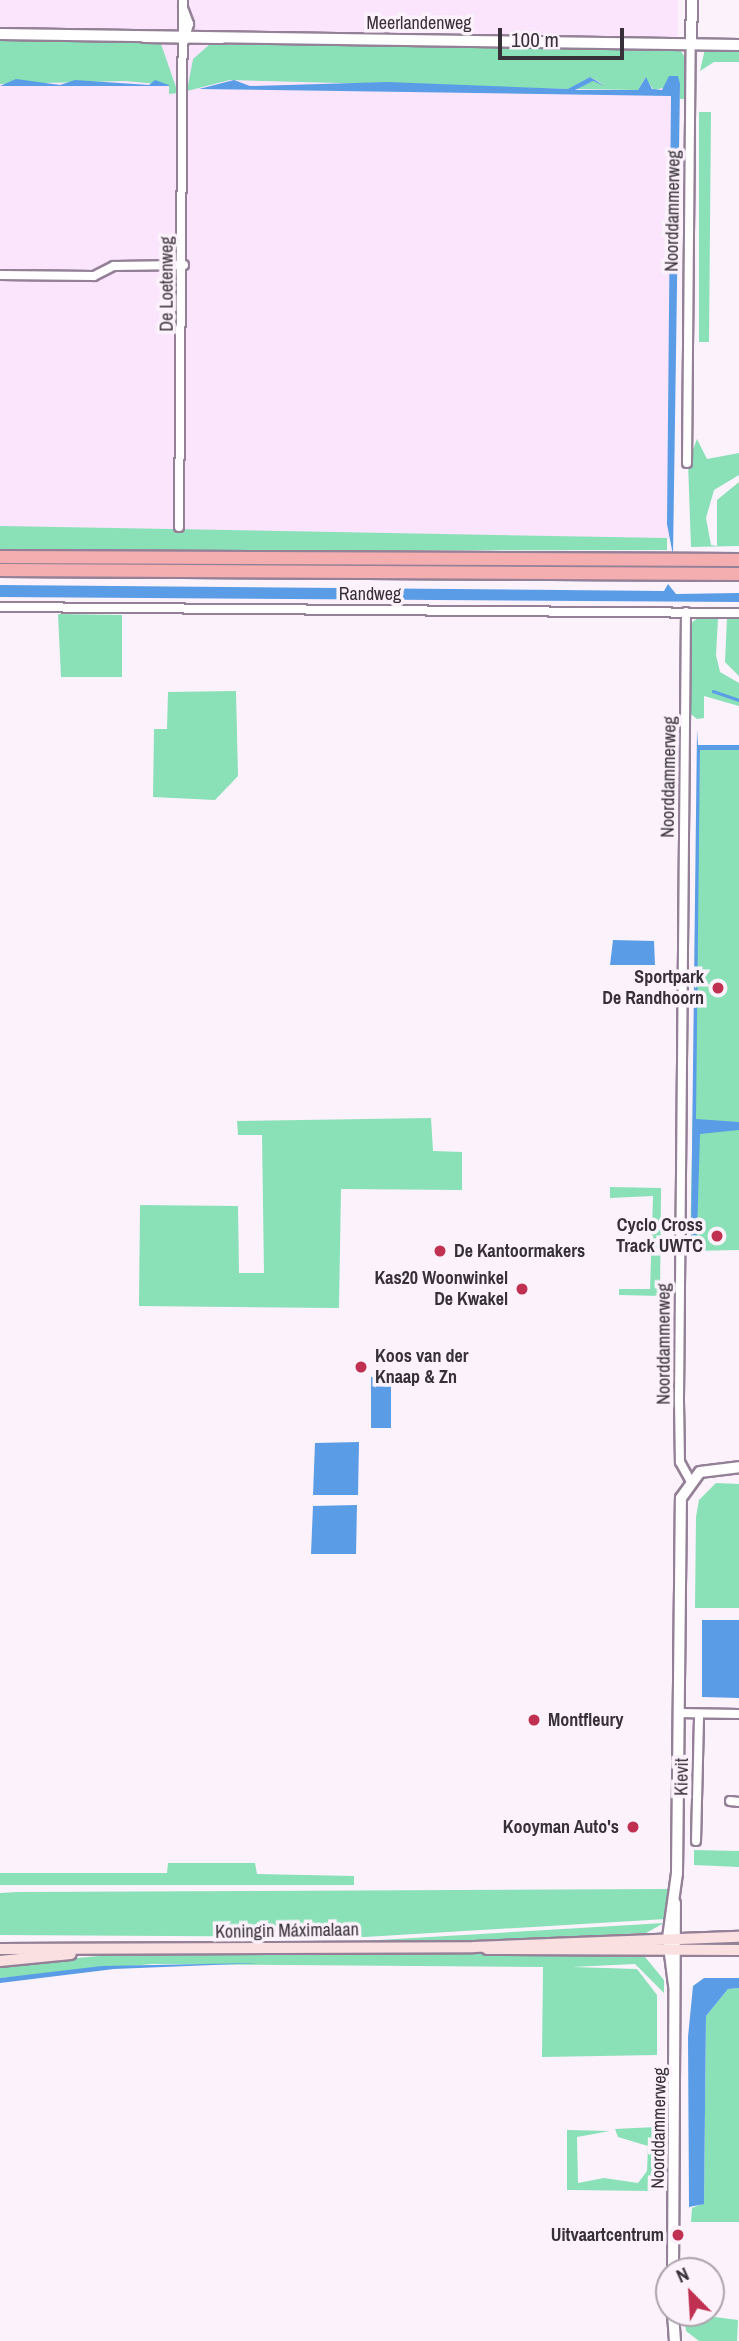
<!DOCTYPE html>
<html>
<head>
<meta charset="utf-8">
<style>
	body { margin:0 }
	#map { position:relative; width:739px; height:2341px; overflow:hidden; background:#fbf2fc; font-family:"Archivo Narrow",sans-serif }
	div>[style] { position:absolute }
	.built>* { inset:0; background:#fae5fd }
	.green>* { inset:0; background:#8ae0b7 }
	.water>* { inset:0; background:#5a9ce6 }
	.stream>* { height:2.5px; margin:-1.25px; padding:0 1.25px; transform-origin:1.25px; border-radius:1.25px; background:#5a9ce6 }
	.roads { filter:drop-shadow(2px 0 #948197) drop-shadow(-2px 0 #948197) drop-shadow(0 2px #948197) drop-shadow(0 -2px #948197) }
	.minor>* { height:8px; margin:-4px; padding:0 4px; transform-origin:4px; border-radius:4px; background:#fff }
	.tertiary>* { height:10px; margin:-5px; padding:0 5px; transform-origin:5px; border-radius:5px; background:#fff }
	.secondary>* { height:10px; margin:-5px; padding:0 5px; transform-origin:5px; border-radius:5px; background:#fbe0e1 }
	.trunk>* { height:12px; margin:-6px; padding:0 6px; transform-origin:6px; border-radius:6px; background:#f4aeb0 }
	.dots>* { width:19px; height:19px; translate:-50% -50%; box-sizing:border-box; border:4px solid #fbf2fc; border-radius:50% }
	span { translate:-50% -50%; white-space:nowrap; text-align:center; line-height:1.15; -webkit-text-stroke:7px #fbf2fc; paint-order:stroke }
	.street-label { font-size:18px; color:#383039 }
	.poi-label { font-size:18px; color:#383039; font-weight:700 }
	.right { translate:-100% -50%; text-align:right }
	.left { translate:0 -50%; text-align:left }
	.north { position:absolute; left:655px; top:2257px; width:70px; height:70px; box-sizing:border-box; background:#fbf2fc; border:2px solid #ada4ae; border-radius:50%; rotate:336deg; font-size:19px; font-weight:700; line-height:28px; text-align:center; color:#383039 }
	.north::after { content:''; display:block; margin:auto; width:24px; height:32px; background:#c03050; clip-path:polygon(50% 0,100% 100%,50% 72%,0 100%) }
	.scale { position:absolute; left:498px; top:28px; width:126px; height:32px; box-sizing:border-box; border:4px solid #383039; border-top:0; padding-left:9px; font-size:21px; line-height:24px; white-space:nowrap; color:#383039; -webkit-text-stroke:5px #fbf2fc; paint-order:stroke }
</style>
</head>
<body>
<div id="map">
	<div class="built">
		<i style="clip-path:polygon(0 0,678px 0,673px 539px,0 529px)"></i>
	</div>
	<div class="green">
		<i style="clip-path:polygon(0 38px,161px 44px,178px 93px,169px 94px,169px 85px,125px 81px,0 84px)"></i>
		<i style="clip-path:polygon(442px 43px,678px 47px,687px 60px,685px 99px,680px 99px,680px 84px,654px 90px,645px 78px,638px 90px,574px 89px,593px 81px,605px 85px,590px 77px,569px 89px,230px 80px,187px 91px,193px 59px,209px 45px)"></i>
		<i style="clip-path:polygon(705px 49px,739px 49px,739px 62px,714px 62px,700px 71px)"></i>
		<i style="clip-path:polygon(699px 112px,711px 112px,709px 342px,699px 342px)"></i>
		<i style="clip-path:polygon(697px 439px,707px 459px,739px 453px,739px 475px,714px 490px,706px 518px,711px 545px,717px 546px,717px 500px,739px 482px,739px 546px,691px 547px,688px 463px)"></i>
		<i style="clip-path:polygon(0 526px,667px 538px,667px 550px,0 551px)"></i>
		<i style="clip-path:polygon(58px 614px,122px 615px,122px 677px,61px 677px)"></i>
		<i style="clip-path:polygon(700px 616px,739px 616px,739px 676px,725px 662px,727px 618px,718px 619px,716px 655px,720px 672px,739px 683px,739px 706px,704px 696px,704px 718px,697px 719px,688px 712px,689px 625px)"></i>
		<i style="clip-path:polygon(236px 691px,238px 776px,215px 800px,153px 797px,154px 729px,167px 729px,168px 692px)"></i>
		<i style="clip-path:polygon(700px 750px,739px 750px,739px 1250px,690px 1251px)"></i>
		<i style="clip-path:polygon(431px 1118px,433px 1151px,462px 1152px,462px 1190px,341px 1189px,339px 1308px,139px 1306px,140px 1205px,238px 1206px,239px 1273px,264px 1273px,262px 1135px,238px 1135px,237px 1121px)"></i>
		<i style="clip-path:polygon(610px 1187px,661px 1188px,660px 1296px,619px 1295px,619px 1289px,650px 1289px,653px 1196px,610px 1198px)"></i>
		<i style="clip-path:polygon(716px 1483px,739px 1484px,739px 1608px,695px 1608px,696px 1517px,699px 1500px)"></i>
		<i style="clip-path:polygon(694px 1850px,739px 1851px,739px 1867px,694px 1865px)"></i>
		<i style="clip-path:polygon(168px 1863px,255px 1863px,257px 1874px,354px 1876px,354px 1885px,0 1885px,0 1873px,167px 1873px)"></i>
		<i style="clip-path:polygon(672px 1889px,666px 1919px,365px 1937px,0 1935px,0 1893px,17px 1892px)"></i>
		<i style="clip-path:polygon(664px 1923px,646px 1933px,448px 1942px,0 1943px,362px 1941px)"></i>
		<i style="clip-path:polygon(370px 1952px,645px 1957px,664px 1980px,664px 1993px,635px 1964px,572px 1967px,637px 1969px,657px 1995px,657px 2055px,542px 2057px,543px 1967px,152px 1964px,0 1978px,0 1965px,110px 1955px)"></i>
		<i style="clip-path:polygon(739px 1988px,739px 2222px,691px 2222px,692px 2208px,704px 2203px,706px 2016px,728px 1989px)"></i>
		<i style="clip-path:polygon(656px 2127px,656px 2191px,567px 2190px,567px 2130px,610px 2131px,577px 2137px,578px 2183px,604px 2178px,638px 2183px,647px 2171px,648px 2146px,618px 2137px,615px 2129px)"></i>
		<i style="clip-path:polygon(684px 2313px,738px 2320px,737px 2341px,699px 2341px,686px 2331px)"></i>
	</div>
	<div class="water">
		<i style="clip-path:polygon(669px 76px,678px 76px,680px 84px,673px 555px,667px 524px,671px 96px,199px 89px,234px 80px,250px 86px,387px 82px,568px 89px,590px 77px,605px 86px,593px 81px,575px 90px,638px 90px,646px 77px,652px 89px,662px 90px)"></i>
		<i style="clip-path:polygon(16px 79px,60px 85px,75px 80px,149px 85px,155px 80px,169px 85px,169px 86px,0 86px)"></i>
		<i style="clip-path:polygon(668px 584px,676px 594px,739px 593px,739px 602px,0 597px,0 585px,664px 591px)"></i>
		<i style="clip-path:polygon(697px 729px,698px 745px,739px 745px,739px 750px,700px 750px,696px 1119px,739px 1122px,739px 1130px,700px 1134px,697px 1235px,691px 1236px)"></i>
		<i style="clip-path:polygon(613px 940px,654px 941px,655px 965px,610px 965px)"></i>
		<i style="clip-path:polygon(371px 1377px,391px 1377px,391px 1428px,371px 1428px)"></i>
		<i style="clip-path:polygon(359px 1442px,358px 1495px,313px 1495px,315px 1443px)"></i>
		<i style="clip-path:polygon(357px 1505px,356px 1554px,311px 1554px,313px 1506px)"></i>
		<i style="clip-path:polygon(702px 1620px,739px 1620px,739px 1698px,702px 1697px)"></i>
		<i style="clip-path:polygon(262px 1963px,114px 1969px,0 1983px,0 1978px,102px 1966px)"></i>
		<i style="clip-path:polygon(704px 1978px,739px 1978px,739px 1988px,728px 1989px,706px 2016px,704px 2204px,689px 2207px,688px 2037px,693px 1986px)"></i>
	</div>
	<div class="stream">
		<i style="left:713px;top:691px;width:28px;rotate:19deg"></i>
	</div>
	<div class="roads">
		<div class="minor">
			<i style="left:183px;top:8px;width:17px;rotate:69deg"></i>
			<i style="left:189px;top:24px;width:18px;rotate:106deg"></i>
			<i style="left:0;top:275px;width:94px;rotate:0.6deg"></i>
			<i style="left:94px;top:276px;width:22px;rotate:-27deg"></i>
			<i style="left:114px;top:266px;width:70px;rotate:-0.8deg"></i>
			<i style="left:687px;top:463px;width:419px;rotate:-89.5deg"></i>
			<i style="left:179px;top:527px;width:527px;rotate:-89.57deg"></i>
			<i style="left:0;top:607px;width:739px;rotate:0.47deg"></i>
			<i style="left:686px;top:612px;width:789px;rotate:90.51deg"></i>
			<i style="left:679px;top:1401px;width:61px;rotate:89.1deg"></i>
			<i style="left:680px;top:1462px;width:21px;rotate:61deg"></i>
			<i style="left:678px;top:1713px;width:61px;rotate:0.9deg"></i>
			<i style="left:730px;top:1801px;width:9px;rotate:6deg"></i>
			<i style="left:696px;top:1841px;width:127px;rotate:-88.6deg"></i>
		</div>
		<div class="tertiary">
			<i style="left:0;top:34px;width:739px;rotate:0.85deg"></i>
			<i style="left:144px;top:37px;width:78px;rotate:0.7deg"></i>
			<i style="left:691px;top:44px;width:44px;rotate:-88.7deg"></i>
			<i style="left:674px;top:1985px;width:47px;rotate:-97.3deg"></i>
			<i style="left:668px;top:1938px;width:66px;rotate:-82.1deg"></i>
			<i style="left:677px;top:1873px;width:375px;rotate:-89.4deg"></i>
			<i style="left:681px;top:1498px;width:32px;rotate:-54deg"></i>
			<i style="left:700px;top:1472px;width:39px;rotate:-7deg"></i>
			<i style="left:673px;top:2271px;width:368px;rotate:-89.7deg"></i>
			<i style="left:673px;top:2313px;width:28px;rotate:86deg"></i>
		</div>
		<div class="secondary">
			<i style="left:0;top:1949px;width:474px;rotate:-0.2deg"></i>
			<i style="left:474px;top:1947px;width:265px;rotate:-2.2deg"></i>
			<i style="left:487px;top:1949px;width:252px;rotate:0.2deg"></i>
			<i style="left:0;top:1961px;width:71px;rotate:-5.6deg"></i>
		</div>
		<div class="trunk">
			<i style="left:0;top:557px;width:739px;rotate:0.23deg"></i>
			<i style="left:0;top:570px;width:739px;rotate:0.31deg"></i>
		</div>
	</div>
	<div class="dots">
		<i style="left:718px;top:988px;background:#c03050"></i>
		<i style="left:717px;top:1236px;background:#c03050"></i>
		<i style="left:440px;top:1251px;background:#c03050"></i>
		<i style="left:522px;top:1289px;background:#c03050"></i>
		<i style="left:361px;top:1367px;background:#c03050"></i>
		<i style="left:534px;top:1720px;background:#c03050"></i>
		<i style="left:633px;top:1827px;background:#c03050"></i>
		<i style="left:678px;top:2235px;background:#c03050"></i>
	</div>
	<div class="street-label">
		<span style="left:419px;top:23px">Meerlandenweg</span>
		<span style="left:673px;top:211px;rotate:-89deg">Noorddammerweg</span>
		<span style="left:167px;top:284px;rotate:-90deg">De Loetenweg</span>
		<span style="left:370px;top:594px">Randweg</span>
		<span style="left:669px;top:777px;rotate:-89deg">Noorddammerweg</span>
		<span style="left:664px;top:1344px;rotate:-90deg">Noorddammerweg</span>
		<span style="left:682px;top:1777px;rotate:-89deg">Kievit</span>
		<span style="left:287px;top:1931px;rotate:-1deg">Koningin Máximalaan</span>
		<span style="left:659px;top:2128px;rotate:-89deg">Noorddammerweg</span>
	</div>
	<div class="poi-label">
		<span class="right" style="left:704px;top:988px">Sportpark<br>De Randhoorn</span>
		<span class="right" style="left:703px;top:1236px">Cyclo Cross<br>Track UWTC</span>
		<span class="left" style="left:454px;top:1251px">De Kantoormakers</span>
		<span class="right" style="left:508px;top:1289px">Kas20 Woonwinkel<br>De Kwakel</span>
		<span class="left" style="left:375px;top:1367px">Koos van der<br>Knaap &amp; Zn</span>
		<span class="left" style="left:548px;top:1720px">Montfleury</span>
		<span class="right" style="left:619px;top:1827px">Kooyman Auto's</span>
		<span class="right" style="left:664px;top:2235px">Uitvaartcentrum</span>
	</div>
	<div class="north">N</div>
	<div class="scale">100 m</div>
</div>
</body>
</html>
